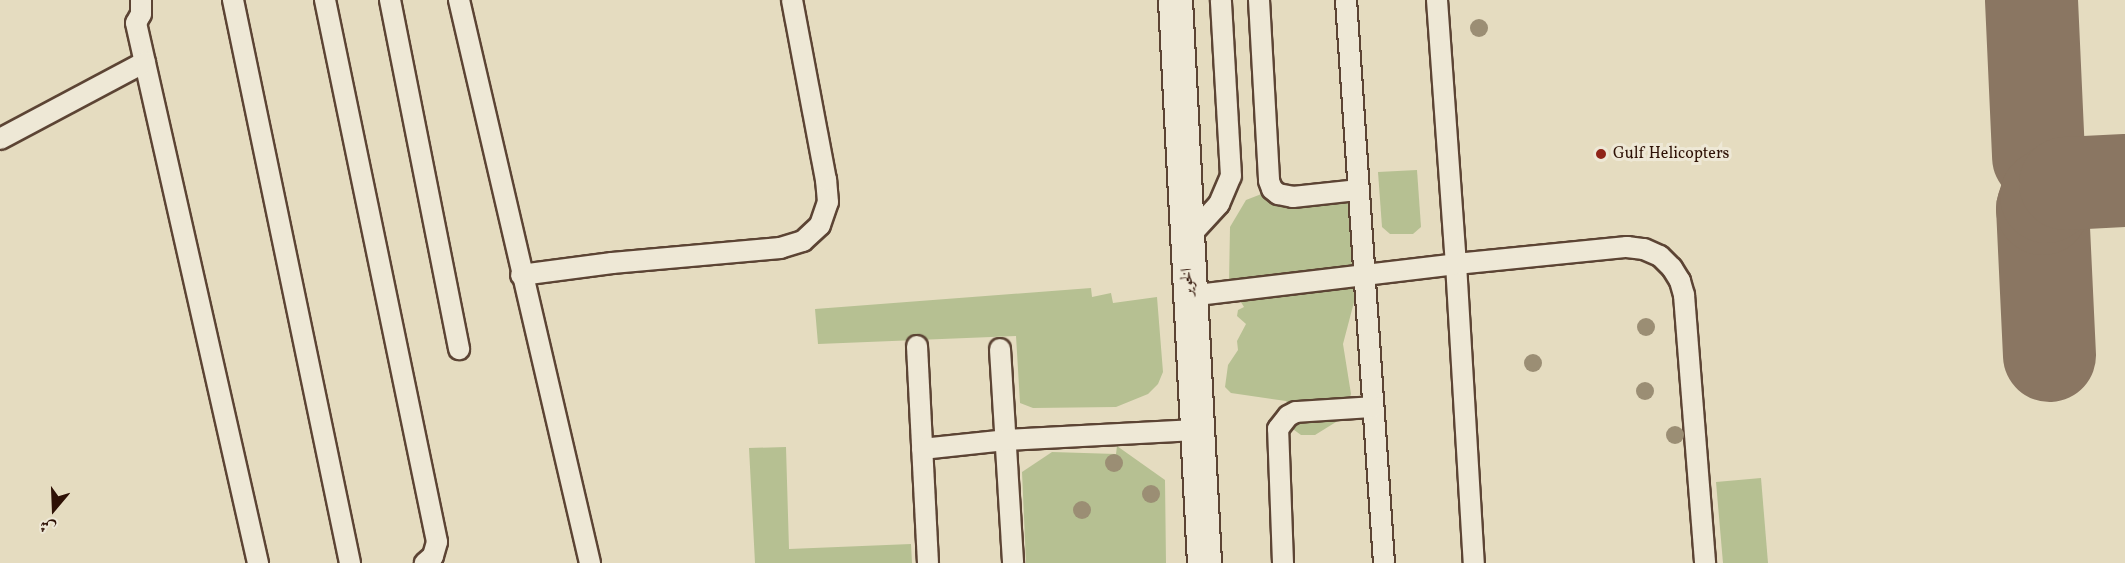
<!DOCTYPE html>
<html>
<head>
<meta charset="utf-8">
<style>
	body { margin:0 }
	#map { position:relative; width:2125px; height:563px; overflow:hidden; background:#e5dcc0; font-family:Vollkorn,Amiri,serif }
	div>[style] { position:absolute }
	.green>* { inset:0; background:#b6c092 }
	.taxiway>* { height:93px; margin:-46.5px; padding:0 46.5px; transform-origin:46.5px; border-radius:46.5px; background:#8a7662 }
	.roads { filter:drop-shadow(2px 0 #5c4434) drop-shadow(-2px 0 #5c4434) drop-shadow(0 2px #5c4434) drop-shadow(0 -2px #5c4434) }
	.service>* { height:20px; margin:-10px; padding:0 10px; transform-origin:10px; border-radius:10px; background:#eee8d6 }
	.minor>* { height:33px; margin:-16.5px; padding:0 16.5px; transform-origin:16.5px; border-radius:16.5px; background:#eee8d6 }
	.trees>* { width:18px; height:18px; margin:-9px; border-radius:50%; background:#9b8e74 }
	.dots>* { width:16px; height:16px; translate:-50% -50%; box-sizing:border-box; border:3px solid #eee8d6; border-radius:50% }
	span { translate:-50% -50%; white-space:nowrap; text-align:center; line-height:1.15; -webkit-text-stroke:6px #eee8d6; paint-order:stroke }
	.poi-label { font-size:16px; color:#2e1105 }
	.left { translate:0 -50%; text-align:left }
	.street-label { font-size:16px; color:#2e1105 }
	.north { position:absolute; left:24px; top:479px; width:60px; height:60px; -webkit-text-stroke:4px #eee8d6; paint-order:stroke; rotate:199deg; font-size:16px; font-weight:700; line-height:24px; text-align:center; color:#2e1105 }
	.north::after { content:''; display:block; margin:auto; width:21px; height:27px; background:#2e1105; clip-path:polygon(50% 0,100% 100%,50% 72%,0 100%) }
</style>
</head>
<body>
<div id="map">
	<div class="green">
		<i style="clip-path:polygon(1417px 170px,1421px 227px,1413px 234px,1390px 234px,1382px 227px,1378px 172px)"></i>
		<i style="clip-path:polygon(1264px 193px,1330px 196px,1351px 201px,1359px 283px,1343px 344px,1351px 394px,1345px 412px,1336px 422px,1315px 435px,1301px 435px,1290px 427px,1291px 406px,1286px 401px,1231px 393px,1225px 387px,1228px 365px,1238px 350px,1237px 341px,1246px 324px,1237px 316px,1238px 310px,1244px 307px,1229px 283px,1230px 227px,1246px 200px)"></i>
		<i style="clip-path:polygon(1091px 288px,1092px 297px,1111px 293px,1113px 303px,1157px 297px,1163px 372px,1158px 384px,1148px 394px,1116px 407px,1033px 408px,1020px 403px,1016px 336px,818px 344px,815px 309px)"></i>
		<i style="clip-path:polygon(1117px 446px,1165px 480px,1166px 563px,1026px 563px,1022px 472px,1052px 452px,1116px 454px)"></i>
		<i style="clip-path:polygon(786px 447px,789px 549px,911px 544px,912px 563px,755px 563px,749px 448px)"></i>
		<i style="clip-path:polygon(1761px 478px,1768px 563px,1723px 563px,1716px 482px)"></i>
	</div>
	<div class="taxiway">
		<i style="left:2031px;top:0;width:157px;rotate:87.4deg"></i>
		<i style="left:2049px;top:355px;width:147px;rotate:-92.7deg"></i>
		<i style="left:2042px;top:208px;width:13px;rotate:-72deg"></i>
		<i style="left:2046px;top:196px;width:23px;rotate:-34deg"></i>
		<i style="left:2065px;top:183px;width:60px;rotate:-2.9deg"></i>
	</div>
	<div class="roads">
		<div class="service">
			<i style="left:141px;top:0;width:14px;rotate:90deg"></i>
			<i style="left:141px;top:14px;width:10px;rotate:119deg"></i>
			<i style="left:136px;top:23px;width:554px;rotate:77.27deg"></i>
			<i style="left:233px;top:0;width:575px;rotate:78.26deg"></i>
			<i style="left:325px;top:0;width:553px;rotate:78.32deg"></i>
			<i style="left:437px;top:542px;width:15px;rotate:106deg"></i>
			<i style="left:433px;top:556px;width:11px;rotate:139deg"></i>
			<i style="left:390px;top:0;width:356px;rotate:78.8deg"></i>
			<i style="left:459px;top:0;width:578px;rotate:76.9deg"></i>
			<i style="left:1259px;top:0;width:181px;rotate:86.8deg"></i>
			<i style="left:1269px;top:181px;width:9px;rotate:69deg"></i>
			<i style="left:1272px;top:189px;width:8px;rotate:40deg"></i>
			<i style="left:1278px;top:194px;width:15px;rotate:11deg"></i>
			<i style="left:1293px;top:197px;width:64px;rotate:-6.2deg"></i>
			<i style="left:1346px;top:0;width:564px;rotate:86.14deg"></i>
			<i style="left:1437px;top:0;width:265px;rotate:85.9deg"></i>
			<i style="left:1456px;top:264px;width:300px;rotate:86.6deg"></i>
			<i style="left:0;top:139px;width:164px;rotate:-28deg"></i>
			<i style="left:1186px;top:240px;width:49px;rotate:-47.5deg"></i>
			<i style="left:1219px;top:204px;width:30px;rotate:-67deg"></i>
			<i style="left:1231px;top:176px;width:176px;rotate:-93.3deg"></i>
			<i style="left:521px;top:275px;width:92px;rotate:-7.5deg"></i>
			<i style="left:612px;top:263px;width:169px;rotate:-5.1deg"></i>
			<i style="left:780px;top:248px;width:24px;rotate:-17deg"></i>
			<i style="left:803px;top:241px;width:23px;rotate:-43deg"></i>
			<i style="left:820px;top:225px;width:24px;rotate:-71deg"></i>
			<i style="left:828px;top:202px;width:22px;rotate:-95deg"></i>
			<i style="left:826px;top:180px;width:183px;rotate:-100.7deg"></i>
			<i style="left:1189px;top:296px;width:269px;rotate:-6.8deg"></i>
			<i style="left:1456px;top:264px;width:172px;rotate:-5.7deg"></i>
			<i style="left:1627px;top:247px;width:17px;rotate:7deg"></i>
			<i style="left:1644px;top:249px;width:17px;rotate:24deg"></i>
			<i style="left:1660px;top:256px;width:17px;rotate:45deg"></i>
			<i style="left:1672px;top:268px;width:15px;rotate:58deg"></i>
			<i style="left:1680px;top:281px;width:15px;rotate:74deg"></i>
			<i style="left:1684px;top:295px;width:269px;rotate:85.5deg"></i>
			<i style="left:917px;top:346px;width:217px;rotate:87.1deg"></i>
			<i style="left:1000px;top:349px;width:214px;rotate:86.5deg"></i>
			<i style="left:922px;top:449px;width:84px;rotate:-6.1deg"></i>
			<i style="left:1006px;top:440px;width:190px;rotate:-3deg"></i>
			<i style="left:1283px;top:563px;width:134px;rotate:-92.1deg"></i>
			<i style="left:1278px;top:429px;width:16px;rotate:-52deg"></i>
			<i style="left:1288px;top:416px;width:9px;rotate:-27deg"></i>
			<i style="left:1296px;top:412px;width:77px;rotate:-3.7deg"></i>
		</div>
		<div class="minor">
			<i style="left:1175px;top:0;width:564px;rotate:87.05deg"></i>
		</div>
	</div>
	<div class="trees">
		<i style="left:1479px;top:28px"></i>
		<i style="left:1646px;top:327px"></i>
		<i style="left:1533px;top:363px"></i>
		<i style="left:1645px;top:391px"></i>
		<i style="left:1675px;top:435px"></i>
		<i style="left:1114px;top:463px"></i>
		<i style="left:1151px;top:494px"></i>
		<i style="left:1082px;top:510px"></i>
	</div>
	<div class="dots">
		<i style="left:1601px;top:154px;background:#8f2418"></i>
	</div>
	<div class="poi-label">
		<span class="left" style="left:1613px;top:154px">Gulf Helicopters</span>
	</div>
	<div class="street-label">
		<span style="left:1188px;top:282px;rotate:-93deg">الخوير</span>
	</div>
	<div class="north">ش</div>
</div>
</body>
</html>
